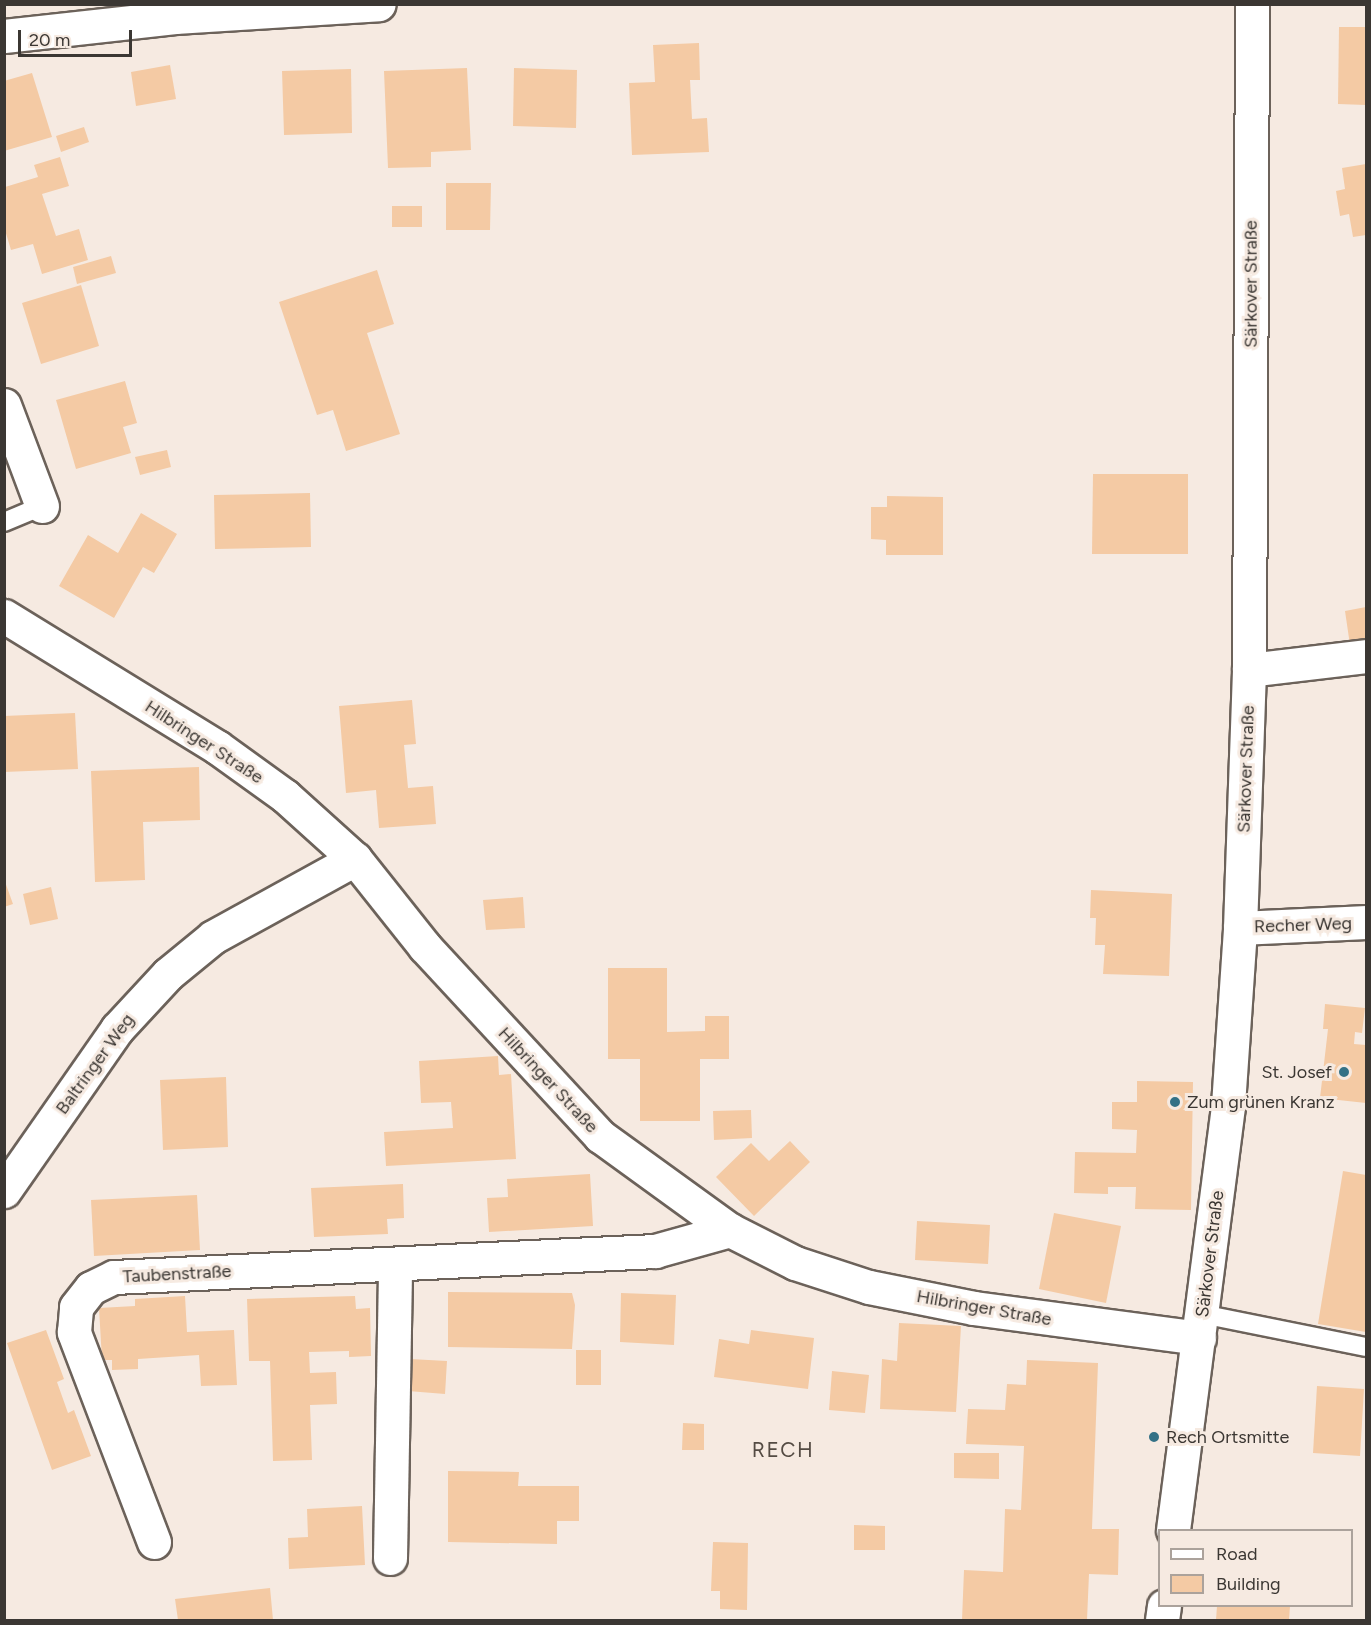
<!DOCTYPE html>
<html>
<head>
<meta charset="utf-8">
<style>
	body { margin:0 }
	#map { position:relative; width:1371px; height:1625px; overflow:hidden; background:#f6eae1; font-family:Figtree,sans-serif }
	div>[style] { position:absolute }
	.building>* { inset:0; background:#f4caa4 }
	.roads { filter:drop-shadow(2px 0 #6c625a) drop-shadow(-2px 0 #6c625a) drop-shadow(0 2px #6c625a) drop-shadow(0 -2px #6c625a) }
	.service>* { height:18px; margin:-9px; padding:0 9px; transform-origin:9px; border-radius:9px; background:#fff }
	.minor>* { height:33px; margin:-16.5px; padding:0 16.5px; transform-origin:16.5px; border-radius:16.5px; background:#fff }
	.secondary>* { height:33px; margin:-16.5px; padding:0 16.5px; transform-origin:16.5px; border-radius:16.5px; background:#fff }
	.dots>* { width:16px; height:16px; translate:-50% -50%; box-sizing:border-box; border:3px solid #f6eae1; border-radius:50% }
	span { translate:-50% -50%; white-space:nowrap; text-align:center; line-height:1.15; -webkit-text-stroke:6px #f6eae1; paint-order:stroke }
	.street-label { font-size:18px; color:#3b3733 }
	.poi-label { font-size:18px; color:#3b3733 }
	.right { translate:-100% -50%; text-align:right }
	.left { translate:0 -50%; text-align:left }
	.quarter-label { font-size:21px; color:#544b43; letter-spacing:1.5px }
	.frame { position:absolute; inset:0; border:6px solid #3b3733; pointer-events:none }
	.legend { position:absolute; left:1158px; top:1529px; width:195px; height:78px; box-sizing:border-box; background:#f6eae1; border:2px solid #aba29b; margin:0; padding:8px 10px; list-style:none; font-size:18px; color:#3b3733 }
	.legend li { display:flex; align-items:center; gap:12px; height:30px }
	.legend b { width:30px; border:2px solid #aba29b }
	.scale { position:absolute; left:18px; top:30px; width:114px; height:27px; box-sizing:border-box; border:3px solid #3b3733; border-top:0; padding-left:8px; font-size:18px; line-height:21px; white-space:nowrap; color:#3b3733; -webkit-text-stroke:4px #f6eae1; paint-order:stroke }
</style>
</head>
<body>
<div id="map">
	<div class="building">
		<i style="clip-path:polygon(1339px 27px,1366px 27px,1366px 105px,1338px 104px)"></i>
		<i style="clip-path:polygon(699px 43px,700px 80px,690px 80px,692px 119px,707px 118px,709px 152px,632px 155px,629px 83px,655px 82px,653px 45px)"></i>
		<i style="clip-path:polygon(170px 65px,176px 99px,136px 106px,131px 72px)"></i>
		<i style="clip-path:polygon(467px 68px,471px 150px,431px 152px,431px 167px,388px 168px,384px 71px)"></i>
		<i style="clip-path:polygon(514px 68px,577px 70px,576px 128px,513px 126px)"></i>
		<i style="clip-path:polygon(351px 69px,352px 133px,284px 135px,282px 71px)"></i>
		<i style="clip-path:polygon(32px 73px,52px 137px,4px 151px,4px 81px)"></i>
		<i style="clip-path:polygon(84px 127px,89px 142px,61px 152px,56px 136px)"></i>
		<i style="clip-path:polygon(60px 157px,69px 186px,42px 194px,56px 236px,79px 229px,88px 260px,42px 274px,33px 244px,11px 250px,5px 230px,5px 187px,38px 177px,34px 165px)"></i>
		<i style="clip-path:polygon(1366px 164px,1366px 235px,1353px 237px,1349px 214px,1340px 216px,1336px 191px,1345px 189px,1342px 168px)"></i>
		<i style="clip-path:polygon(446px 183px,491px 183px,490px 230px,446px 230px)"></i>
		<i style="clip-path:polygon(392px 206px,422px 206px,422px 227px,392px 227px)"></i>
		<i style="clip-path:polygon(111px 256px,116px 273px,77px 284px,73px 267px)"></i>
		<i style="clip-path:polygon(377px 270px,394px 324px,367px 333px,400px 434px,346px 451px,333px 410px,317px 415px,279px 302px)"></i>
		<i style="clip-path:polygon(81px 285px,99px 346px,41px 364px,22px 303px)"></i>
		<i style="clip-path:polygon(125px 381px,137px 423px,123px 427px,131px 453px,76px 469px,56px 400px)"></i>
		<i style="clip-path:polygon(167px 450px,171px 467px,140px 475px,135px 457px)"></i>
		<i style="clip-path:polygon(1093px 474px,1188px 474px,1188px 554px,1092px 554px)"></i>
		<i style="clip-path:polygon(310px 493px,311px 547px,215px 549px,214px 495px)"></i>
		<i style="clip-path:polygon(887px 496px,943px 497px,943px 555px,886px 555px,886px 540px,871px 539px,871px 507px,887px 507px)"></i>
		<i style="clip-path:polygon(141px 513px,177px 534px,154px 573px,143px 567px,114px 618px,59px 586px,88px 535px,118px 553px)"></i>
		<i style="clip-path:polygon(1366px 607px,1366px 643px,1350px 645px,1345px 611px)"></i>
		<i style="clip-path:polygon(412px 700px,416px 744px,404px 745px,408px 788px,433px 786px,436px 824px,379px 828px,376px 790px,346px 793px,339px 706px)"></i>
		<i style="clip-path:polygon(75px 713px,78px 769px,4px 772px,4px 716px)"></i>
		<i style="clip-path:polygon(199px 767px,200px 820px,143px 822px,145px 880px,95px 882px,91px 771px)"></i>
		<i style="clip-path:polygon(4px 879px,13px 904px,4px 907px)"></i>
		<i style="clip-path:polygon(51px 887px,58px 919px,30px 925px,23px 894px)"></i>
		<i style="clip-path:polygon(1091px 890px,1172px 894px,1169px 976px,1103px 974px,1105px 945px,1095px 945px,1096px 918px,1090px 918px)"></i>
		<i style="clip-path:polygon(523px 897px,525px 928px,486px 930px,483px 900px)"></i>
		<i style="clip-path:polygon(608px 968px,667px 968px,667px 1032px,705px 1031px,705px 1016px,729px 1016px,729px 1059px,700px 1059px,700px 1121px,640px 1121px,640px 1059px,608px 1059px)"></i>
		<i style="clip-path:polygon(1325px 1004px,1365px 1008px,1362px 1033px,1355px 1032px,1354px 1044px,1366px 1045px,1366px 1103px,1320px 1098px,1328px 1029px,1323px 1029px)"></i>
		<i style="clip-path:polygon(498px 1056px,499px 1075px,511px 1074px,516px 1159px,386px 1166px,384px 1132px,453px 1128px,451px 1102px,421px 1103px,419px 1061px)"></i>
		<i style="clip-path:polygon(226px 1077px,228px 1147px,163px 1150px,160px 1080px)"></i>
		<i style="clip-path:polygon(1137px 1081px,1193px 1082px,1191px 1210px,1135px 1209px,1136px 1187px,1108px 1187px,1108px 1194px,1074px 1193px,1075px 1152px,1136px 1153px,1137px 1130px,1112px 1129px,1112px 1102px,1137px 1102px)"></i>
		<i style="clip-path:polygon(751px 1110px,752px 1138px,714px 1140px,713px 1111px)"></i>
		<i style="clip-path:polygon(790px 1141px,810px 1162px,754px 1216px,716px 1177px,751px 1143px,769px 1161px)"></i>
		<i style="clip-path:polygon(1343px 1171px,1366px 1175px,1366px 1332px,1318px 1324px)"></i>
		<i style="clip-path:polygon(590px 1174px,593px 1226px,489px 1232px,487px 1198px,508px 1197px,507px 1179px)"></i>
		<i style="clip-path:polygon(403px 1184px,404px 1218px,387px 1219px,388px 1234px,314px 1237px,311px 1188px)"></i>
		<i style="clip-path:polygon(197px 1195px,200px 1250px,94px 1256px,91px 1200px)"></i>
		<i style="clip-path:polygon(1054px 1213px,1121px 1226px,1106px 1303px,1039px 1289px)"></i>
		<i style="clip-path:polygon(917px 1221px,990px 1225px,988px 1264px,915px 1260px)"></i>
		<i style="clip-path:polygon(448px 1292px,572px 1293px,575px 1305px,572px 1349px,448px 1347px)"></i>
		<i style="clip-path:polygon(621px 1293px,676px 1295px,674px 1345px,620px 1342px)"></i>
		<i style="clip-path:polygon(185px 1296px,187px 1332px,234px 1330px,237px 1385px,201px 1386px,199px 1355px,138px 1359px,138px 1369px,112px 1370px,112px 1360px,102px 1360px,99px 1308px,135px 1306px,135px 1299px)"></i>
		<i style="clip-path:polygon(355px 1296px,356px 1309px,370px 1308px,371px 1356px,349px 1357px,349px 1351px,309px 1352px,310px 1373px,336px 1372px,337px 1404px,310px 1405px,312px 1460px,273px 1461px,270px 1361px,249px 1361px,247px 1299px)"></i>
		<i style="clip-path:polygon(899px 1323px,961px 1326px,956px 1412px,880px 1409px,882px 1359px,897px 1361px)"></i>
		<i style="clip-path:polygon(46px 1330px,64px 1379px,57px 1382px,68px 1413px,74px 1410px,91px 1456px,52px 1470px,7px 1343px)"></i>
		<i style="clip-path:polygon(751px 1330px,814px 1338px,808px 1389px,714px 1377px,719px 1339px,749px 1344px)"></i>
		<i style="clip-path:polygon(576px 1350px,601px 1350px,601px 1385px,576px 1385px)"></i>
		<i style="clip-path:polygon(410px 1359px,447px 1361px,445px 1394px,408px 1391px)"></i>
		<i style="clip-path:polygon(1027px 1360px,1098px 1363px,1092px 1529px,1119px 1529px,1118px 1575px,1089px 1574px,1087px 1620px,962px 1620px,964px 1570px,1003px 1572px,1005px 1509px,1021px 1510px,1024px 1446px,966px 1444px,968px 1409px,1005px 1410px,1007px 1384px,1026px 1385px)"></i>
		<i style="clip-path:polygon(832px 1371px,869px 1375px,865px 1413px,829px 1410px)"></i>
		<i style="clip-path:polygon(1317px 1386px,1364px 1389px,1360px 1456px,1313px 1453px)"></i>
		<i style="clip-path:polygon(683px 1423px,704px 1424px,704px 1450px,682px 1450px)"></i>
		<i style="clip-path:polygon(954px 1453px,999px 1453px,999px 1479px,954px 1478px)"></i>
		<i style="clip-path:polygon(448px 1471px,519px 1472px,518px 1486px,579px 1486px,579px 1521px,557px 1521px,557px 1544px,448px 1542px)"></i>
		<i style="clip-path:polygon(362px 1506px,365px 1565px,289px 1569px,288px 1538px,308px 1537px,307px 1509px)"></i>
		<i style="clip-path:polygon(854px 1525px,885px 1526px,885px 1550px,854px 1550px)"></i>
		<i style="clip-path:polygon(713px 1542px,748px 1543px,747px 1610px,720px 1609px,720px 1591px,711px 1591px)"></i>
		<i style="clip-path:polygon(270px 1588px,273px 1620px,178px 1620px,175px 1599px)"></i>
		<i style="clip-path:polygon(1217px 1606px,1290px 1606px,1289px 1620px,1216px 1620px)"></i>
	</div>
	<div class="roads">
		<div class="service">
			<i style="left:4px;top:522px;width:41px;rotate:-22.8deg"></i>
			<i style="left:1202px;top:1314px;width:167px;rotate:11.4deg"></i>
		</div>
		<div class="minor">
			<i style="left:4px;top:36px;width:172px;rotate:-6.3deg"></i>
			<i style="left:175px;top:17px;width:204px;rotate:-3.6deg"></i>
			<i style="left:4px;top:405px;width:108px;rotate:69.4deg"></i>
			<i style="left:4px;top:616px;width:250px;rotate:31.6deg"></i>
			<i style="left:217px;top:747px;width:84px;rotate:35.8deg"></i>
			<i style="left:285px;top:796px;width:94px;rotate:42deg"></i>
			<i style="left:355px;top:859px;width:112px;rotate:51.5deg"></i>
			<i style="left:425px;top:947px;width:258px;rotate:47.2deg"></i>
			<i style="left:600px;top:1136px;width:160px;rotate:35.9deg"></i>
			<i style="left:730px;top:1230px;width:73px;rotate:26.9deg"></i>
			<i style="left:795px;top:1263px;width:78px;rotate:18deg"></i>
			<i style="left:869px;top:1287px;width:107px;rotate:11.3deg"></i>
			<i style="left:974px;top:1308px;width:227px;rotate:7.6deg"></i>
			<i style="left:1249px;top:670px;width:118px;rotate:-6.8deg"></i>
			<i style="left:1240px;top:928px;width:126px;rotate:-2.7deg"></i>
			<i style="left:4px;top:1191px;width:198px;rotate:-55.1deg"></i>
			<i style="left:117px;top:1029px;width:75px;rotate:-47.2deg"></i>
			<i style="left:168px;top:974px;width:58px;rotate:-39.4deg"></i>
			<i style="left:213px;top:937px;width:162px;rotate:-28.8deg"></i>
			<i style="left:154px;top:1542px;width:225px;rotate:-110.9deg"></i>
			<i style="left:74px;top:1332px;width:25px;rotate:-85deg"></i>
			<i style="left:76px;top:1307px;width:24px;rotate:-52deg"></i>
			<i style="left:91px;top:1288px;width:25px;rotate:-26deg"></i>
			<i style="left:114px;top:1277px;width:542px;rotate:-2.75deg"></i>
			<i style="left:655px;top:1251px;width:78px;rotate:-15.6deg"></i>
			<i style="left:390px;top:1558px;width:294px;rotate:-89deg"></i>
		</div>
		<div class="secondary">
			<i style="left:1173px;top:1530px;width:429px;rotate:-82.6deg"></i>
			<i style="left:1228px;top:1105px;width:177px;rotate:-86.1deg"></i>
			<i style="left:1240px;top:928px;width:258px;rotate:-88deg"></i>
			<i style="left:1249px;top:670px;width:666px;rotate:-89.74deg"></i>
			<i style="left:1162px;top:1620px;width:14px;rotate:-82deg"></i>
		</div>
	</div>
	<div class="dots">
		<i style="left:1344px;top:1072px;background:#337186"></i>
		<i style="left:1175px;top:1102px;background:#337186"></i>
		<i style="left:1154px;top:1437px;background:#337186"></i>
	</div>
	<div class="street-label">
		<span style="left:1251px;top:284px;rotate:-90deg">Särkover Straße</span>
		<span style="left:204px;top:742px;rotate:33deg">Hilbringer Straße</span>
		<span style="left:1246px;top:769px;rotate:-88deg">Särkover Straße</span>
		<span style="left:1303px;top:925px;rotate:-2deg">Recher Weg</span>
		<span style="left:95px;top:1064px;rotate:-54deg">Baltringer Weg</span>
		<span style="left:548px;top:1080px;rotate:47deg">Hilbringer Straße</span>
		<span style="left:1210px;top:1254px;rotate:-83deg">Särkover Straße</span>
		<span style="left:177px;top:1274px;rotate:-3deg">Taubenstraße</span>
		<span style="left:984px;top:1308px;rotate:10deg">Hilbringer Straße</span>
	</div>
	<div class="poi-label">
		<span class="right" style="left:1332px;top:1072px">St. Josef</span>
		<span class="left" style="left:1187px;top:1102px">Zum grünen Kranz</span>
		<span class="left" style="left:1166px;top:1437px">Rech Ortsmitte</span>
	</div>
	<div class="quarter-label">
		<span style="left:783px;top:1450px">RECH</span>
	</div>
	<div class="frame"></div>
	<ul class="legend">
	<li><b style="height:8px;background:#fff"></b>Road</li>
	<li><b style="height:16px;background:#f4caa4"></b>Building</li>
	</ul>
	<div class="scale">20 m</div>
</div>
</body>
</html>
